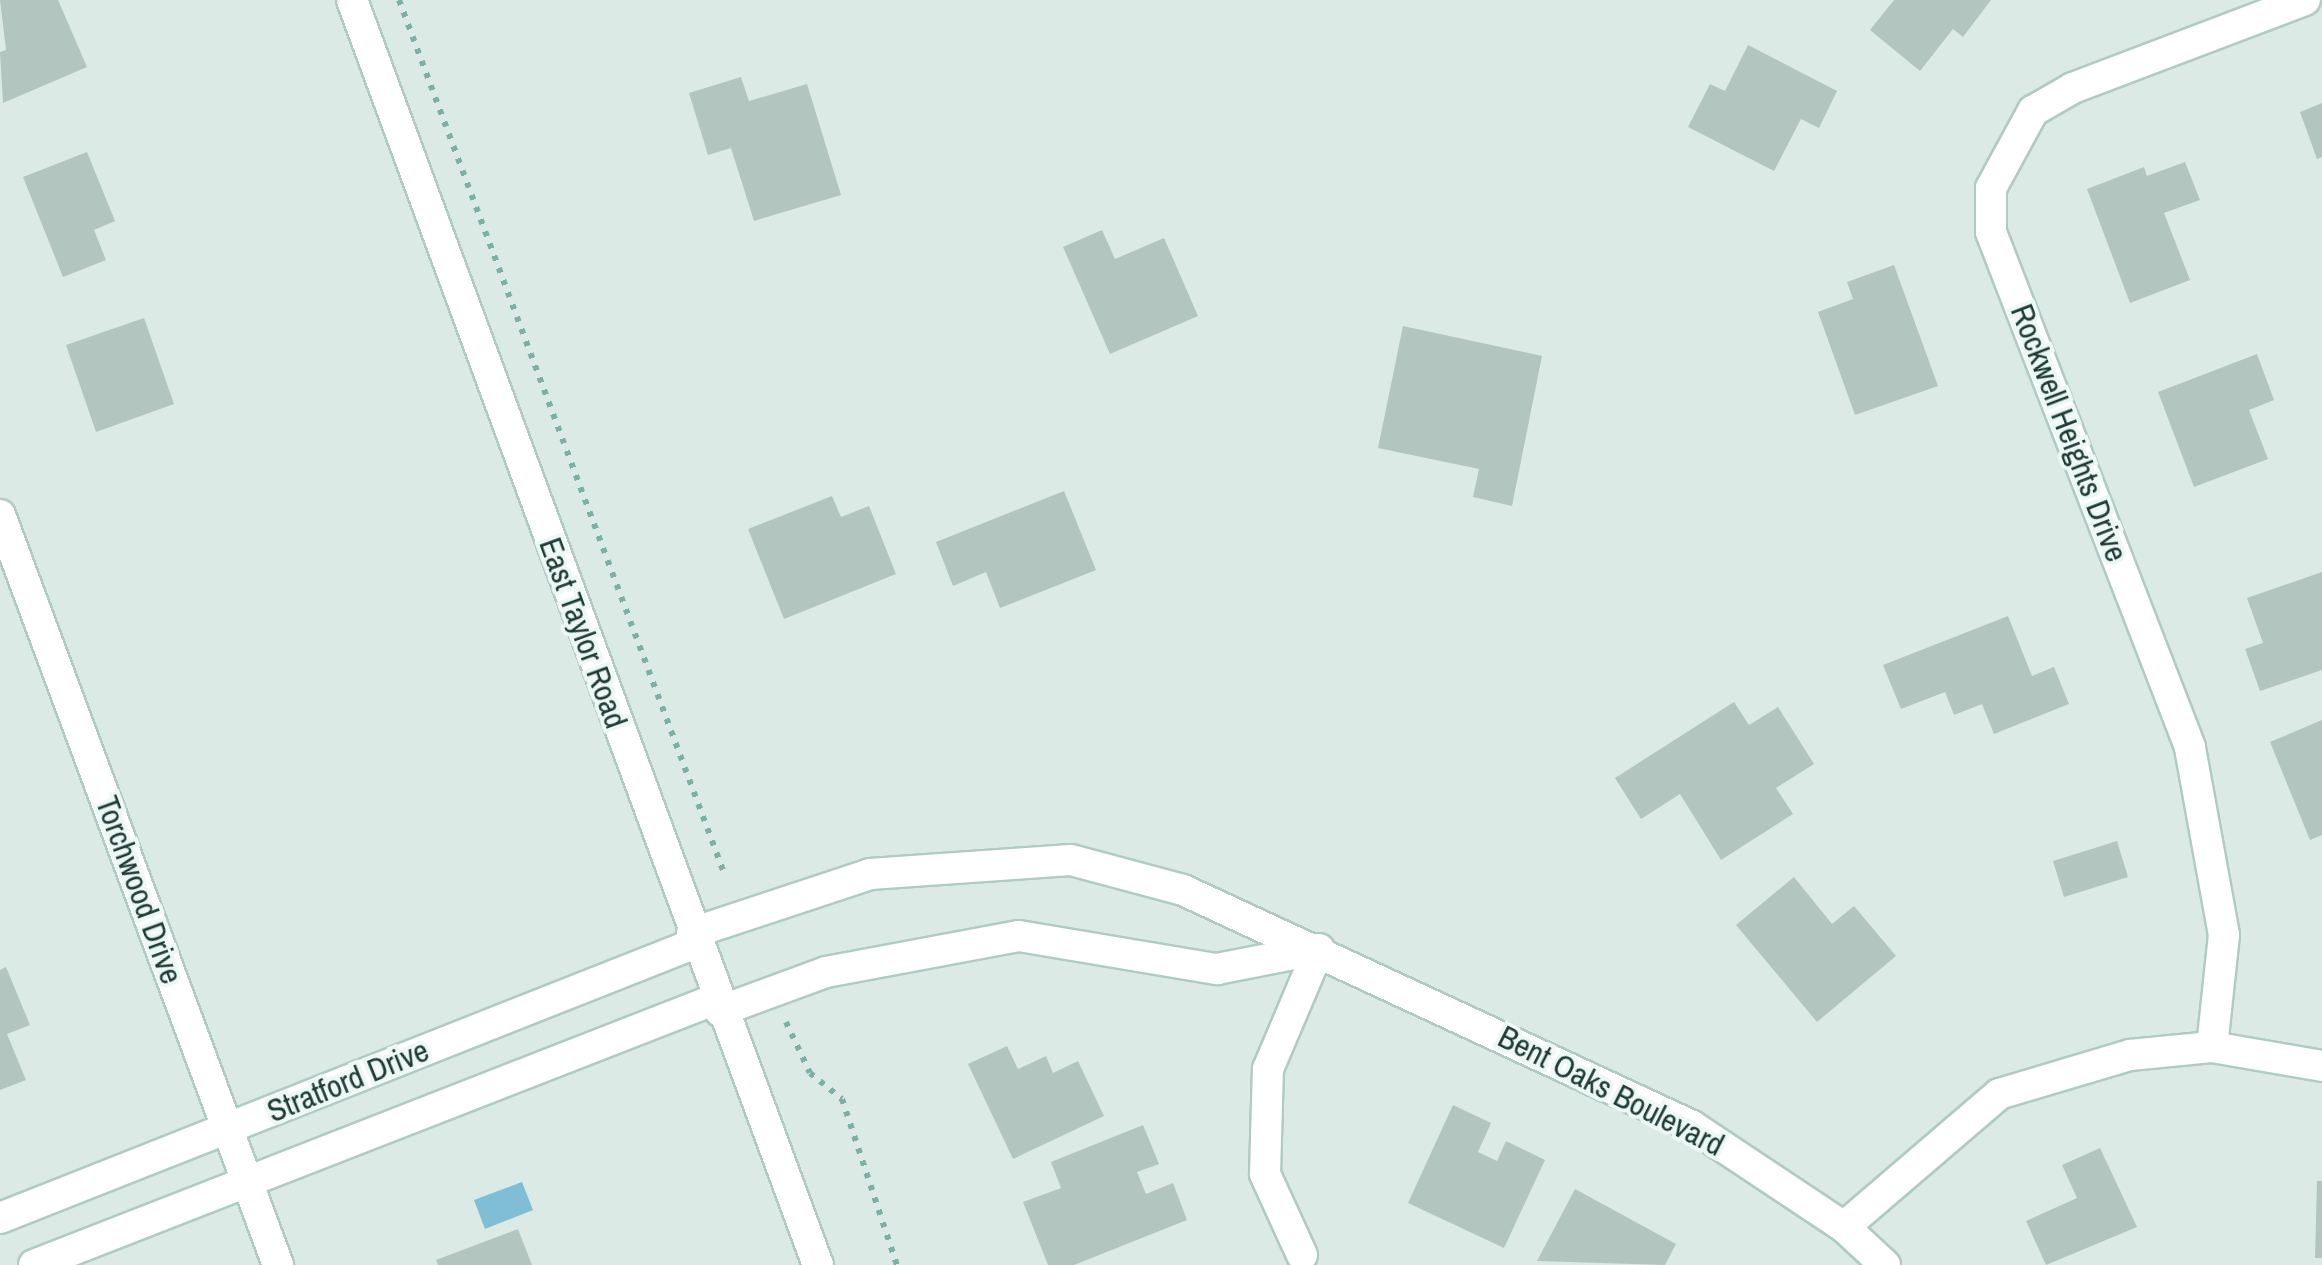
<!DOCTYPE html>
<html>
<head>
<meta charset="utf-8">
<style>
	body { margin:0 }
	#map { position:relative; width:2322px; height:1265px; overflow:hidden; background:#dceae5; font-family:"Archivo Narrow",sans-serif }
	div>[style] { position:absolute }
	.water>* { inset:0; background:#7fbed5 }
	.building>* { inset:0; background:#b2c5bf }
	.path>* { height:6px; margin-top:-3px; transform-origin:0; background:repeating-linear-gradient(90deg,#7ab0a5 0 5px,transparent 0 13px) }
	.roads { filter:drop-shadow(2px 0 #afcbc4) drop-shadow(-2px 0 #afcbc4) drop-shadow(0 2px #afcbc4) drop-shadow(0 -2px #afcbc4) }
	.street>* { height:30px; margin:-15px; padding:0 15px; transform-origin:15px; border-radius:15px; background:#fff }
	.secondary>* { height:30px; margin:-15px; padding:0 15px; transform-origin:15px; border-radius:15px; background:#fff }
	span { translate:-50% -50%; white-space:nowrap; text-align:center; line-height:1.15; -webkit-text-stroke:8px #edf7f3; paint-order:stroke }
	.street-label { font-size:32px; color:#1d3a36 }
</style>
</head>
<body>
<div id="map">
	<div class="water">
		<i style="clip-path:polygon(522px 1182px,533px 1210px,485px 1229px,474px 1200px)"></i>
	</div>
	<div class="building">
		<i style="clip-path:polygon(0 0,58px 0,87px 67px,3px 103px,0 52px,6px 50px)"></i>
		<i style="clip-path:polygon(1894px 0,1991px 0,1963px 37px,1953px 29px,1920px 71px,1870px 30px)"></i>
		<i style="clip-path:polygon(1748px 45px,1837px 91px,1819px 128px,1801px 119px,1774px 171px,1688px 127px,1710px 84px,1725px 91px)"></i>
		<i style="clip-path:polygon(741px 77px,749px 101px,807px 84px,841px 195px,754px 221px,731px 148px,708px 155px,689px 93px)"></i>
		<i style="clip-path:polygon(2322px 103px,2322px 157px,2317px 159px,2300px 112px)"></i>
		<i style="clip-path:polygon(87px 152px,115px 221px,94px 230px,106px 260px,63px 277px,23px 177px)"></i>
		<i style="clip-path:polygon(2185px 162px,2200px 200px,2164px 213px,2190px 280px,2130px 303px,2087px 189px,2144px 167px,2147px 176px)"></i>
		<i style="clip-path:polygon(1102px 230px,1115px 259px,1164px 238px,1198px 316px,1110px 354px,1063px 247px)"></i>
		<i style="clip-path:polygon(1894px 265px,1938px 386px,1855px 415px,1818px 312px,1853px 299px,1847px 282px)"></i>
		<i style="clip-path:polygon(144px 318px,174px 404px,96px 432px,66px 345px)"></i>
		<i style="clip-path:polygon(1403px 326px,1542px 356px,1512px 506px,1473px 497px,1479px 469px,1378px 448px)"></i>
		<i style="clip-path:polygon(2257px 354px,2274px 400px,2249px 410px,2268px 459px,2194px 487px,2158px 392px)"></i>
		<i style="clip-path:polygon(1064px 491px,1096px 570px,1000px 608px,986px 572px,953px 586px,936px 542px)"></i>
		<i style="clip-path:polygon(832px 496px,841px 517px,869px 506px,896px 574px,784px 619px,748px 529px)"></i>
		<i style="clip-path:polygon(2322px 572px,2322px 670px,2260px 691px,2245px 649px,2263px 643px,2247px 598px)"></i>
		<i style="clip-path:polygon(2008px 616px,2032px 676px,2054px 667px,2069px 704px,1994px 734px,1982px 704px,1954px 715px,1945px 692px,1901px 709px,1883px 665px)"></i>
		<i style="clip-path:polygon(1734px 702px,1749px 725px,1778px 707px,1814px 764px,1776px 788px,1793px 814px,1721px 860px,1680px 794px,1641px 819px,1615px 778px)"></i>
		<i style="clip-path:polygon(2322px 720px,2322px 835px,2310px 840px,2270px 742px)"></i>
		<i style="clip-path:polygon(2117px 841px,2128px 877px,2064px 897px,2053px 861px)"></i>
		<i style="clip-path:polygon(1794px 877px,1832px 924px,1854px 906px,1896px 956px,1817px 1022px,1736px 925px)"></i>
		<i style="clip-path:polygon(6px 967px,30px 1025px,7px 1034px,26px 1080px,0 1090px,0 970px)"></i>
		<i style="clip-path:polygon(1007px 1046px,1018px 1069px,1046px 1056px,1053px 1073px,1078px 1061px,1104px 1116px,1013px 1159px,968px 1064px)"></i>
		<i style="clip-path:polygon(1453px 1105px,1491px 1123px,1478px 1152px,1497px 1161px,1506px 1141px,1545px 1160px,1504px 1248px,1408px 1203px)"></i>
		<i style="clip-path:polygon(1143px 1125px,1159px 1164px,1137px 1172px,1146px 1194px,1173px 1183px,1187px 1220px,1074px 1265px,1048px 1265px,1023px 1202px,1061px 1188px,1051px 1162px)"></i>
		<i style="clip-path:polygon(2100px 1148px,2137px 1227px,2046px 1265px,2026px 1221px,2077px 1198px,2062px 1165px)"></i>
		<i style="clip-path:polygon(2317px 1181px,2322px 1181px,2322px 1258px,2315px 1258px)"></i>
		<i style="clip-path:polygon(1575px 1189px,1676px 1244px,1665px 1265px,1537px 1261px)"></i>
		<i style="clip-path:polygon(518px 1229px,532px 1265px,438px 1265px,436px 1260px)"></i>
	</div>
	<div class="path">
		<i style="left:399px;top:0;width:932px;rotate:69.58deg"></i>
		<i style="left:786px;top:1022px;width:56px;rotate:64.8deg"></i>
		<i style="left:810px;top:1073px;width:41px;rotate:39.1deg"></i>
		<i style="left:842px;top:1099px;width:175px;rotate:71.7deg"></i>
	</div>
	<div class="roads">
		<div class="street">
			<i style="left:0;top:515px;width:800px;rotate:69.66deg"></i>
			<i style="left:692px;top:933px;width:188px;rotate:-18.3deg"></i>
			<i style="left:870px;top:874px;width:201px;rotate:-4deg"></i>
			<i style="left:1071px;top:860px;width:116px;rotate:15deg"></i>
			<i style="left:1183px;top:890px;width:561px;rotate:24.87deg"></i>
			<i style="left:1692px;top:1126px;width:182px;rotate:33.6deg"></i>
			<i style="left:1844px;top:1227px;width:56px;rotate:42.8deg"></i>
			<i style="left:720px;top:1011px;width:113px;rotate:-20.2deg"></i>
			<i style="left:826px;top:972px;width:196px;rotate:-10.6deg"></i>
			<i style="left:1019px;top:936px;width:201px;rotate:9.5deg"></i>
			<i style="left:1217px;top:969px;width:104px;rotate:-11.1deg"></i>
			<i style="left:2212px;top:1047px;width:113px;rotate:-83.9deg"></i>
			<i style="left:2224px;top:935px;width:191px;rotate:-100.3deg"></i>
			<i style="left:2190px;top:747px;width:552px;rotate:-111.13deg"></i>
			<i style="left:1991px;top:232px;width:44px;rotate:-90deg"></i>
			<i style="left:1991px;top:188px;width:88px;rotate:-61.4deg"></i>
			<i style="left:2033px;top:111px;width:46px;rotate:-29.9deg"></i>
			<i style="left:2073px;top:88px;width:248px;rotate:-20.8deg"></i>
			<i style="left:0;top:1218px;width:748px;rotate:-21.56deg"></i>
			<i style="left:1844px;top:1227px;width:204px;rotate:-40.6deg"></i>
			<i style="left:1999px;top:1094px;width:137px;rotate:-16.6deg"></i>
			<i style="left:2130px;top:1055px;width:82px;rotate:-5.6deg"></i>
			<i style="left:2212px;top:1047px;width:112px;rotate:9.8deg"></i>
			<i style="left:1302px;top:1255px;width:89px;rotate:-114.6deg"></i>
			<i style="left:1265px;top:1174px;width:105px;rotate:-88.4deg"></i>
			<i style="left:1268px;top:1069px;width:130px;rotate:-67deg"></i>
			<i style="left:34px;top:1265px;width:732px;rotate:-21.31deg"></i>
		</div>
		<div class="secondary">
			<i style="left:352px;top:0;width:1348px;rotate:69.78deg"></i>
		</div>
	</div>
	<div class="street-label">
		<span style="left:2069px;top:433px;rotate:69deg">Rockwell Heights Drive</span>
		<span style="left:583px;top:633px;rotate:70deg">East Taylor Road</span>
		<span style="left:139px;top:890px;rotate:70deg">Torchwood Drive</span>
		<span style="left:348px;top:1081px;rotate:-22deg">Stratford Drive</span>
		<span style="left:1611px;top:1091px;rotate:27deg">Bent Oaks Boulevard</span>
	</div>
</div>
</body>
</html>
